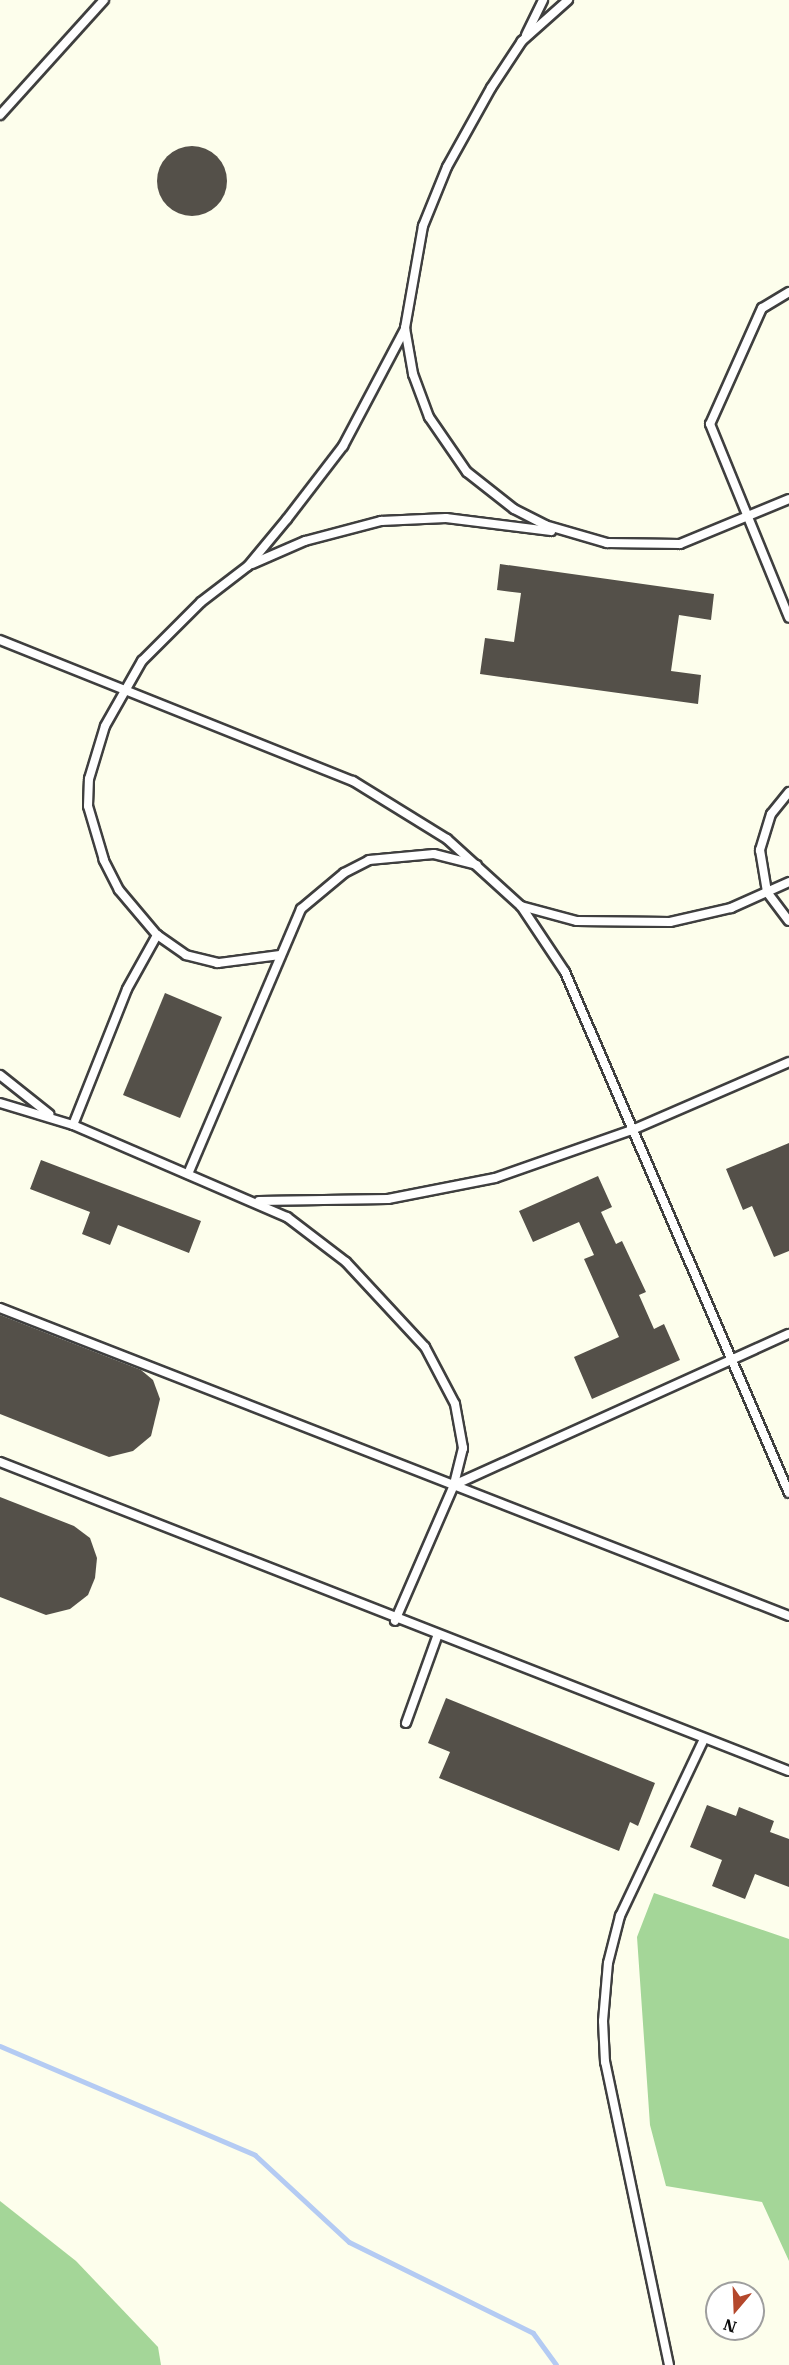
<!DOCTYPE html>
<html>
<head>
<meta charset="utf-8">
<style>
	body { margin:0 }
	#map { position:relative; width:789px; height:2365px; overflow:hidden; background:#fdfeec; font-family:"IBM Plex Serif",serif }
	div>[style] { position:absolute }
	.forest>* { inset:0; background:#a4d698 }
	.stream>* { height:5px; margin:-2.5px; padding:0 2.5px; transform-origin:2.5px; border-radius:2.5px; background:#b4cbf3 }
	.building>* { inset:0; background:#545049 }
	.round { border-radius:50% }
	.roads { filter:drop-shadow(2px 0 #3f3f3f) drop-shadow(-2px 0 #3f3f3f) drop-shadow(0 2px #3f3f3f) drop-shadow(0 -2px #3f3f3f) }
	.lane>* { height:8px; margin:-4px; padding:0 4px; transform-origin:4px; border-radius:4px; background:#fff }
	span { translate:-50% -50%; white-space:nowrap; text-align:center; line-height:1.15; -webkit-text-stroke:6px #fff; paint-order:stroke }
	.north { position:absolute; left:705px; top:2281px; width:60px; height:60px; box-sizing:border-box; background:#fff; border:2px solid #9e9e9e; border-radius:50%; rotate:199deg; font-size:16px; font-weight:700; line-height:24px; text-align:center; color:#0c0c0c }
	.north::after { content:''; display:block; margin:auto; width:21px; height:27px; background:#b4482c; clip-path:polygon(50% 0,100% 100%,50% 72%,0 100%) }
</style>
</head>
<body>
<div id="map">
	<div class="forest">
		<i style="clip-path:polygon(654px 1893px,789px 1939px,789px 2261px,762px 2202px,666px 2186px,650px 2125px,637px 1937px)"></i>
		<i style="clip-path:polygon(0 2201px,76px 2261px,158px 2347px,161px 2365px,0 2365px)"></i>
	</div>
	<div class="stream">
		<i style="left:0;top:2046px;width:277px;rotate:23.1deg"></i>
		<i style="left:255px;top:2155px;width:128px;rotate:42.8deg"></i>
		<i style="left:349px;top:2242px;width:205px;rotate:26.3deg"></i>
		<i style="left:533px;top:2333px;width:39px;rotate:54deg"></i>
	</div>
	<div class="building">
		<i class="round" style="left:157px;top:146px;width:70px;height:70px"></i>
		<i style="clip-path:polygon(500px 564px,714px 594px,711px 620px,679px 615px,671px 671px,701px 675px,698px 704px,480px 674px,485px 638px,514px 642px,521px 593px,497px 590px)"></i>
		<i style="clip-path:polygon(165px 993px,222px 1017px,180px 1118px,123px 1095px)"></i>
		<i style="clip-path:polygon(789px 1143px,789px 1251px,774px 1257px,752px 1206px,743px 1210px,726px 1169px)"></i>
		<i style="clip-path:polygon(41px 1160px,201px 1221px,189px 1253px,118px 1225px,110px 1245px,82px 1234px,90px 1212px,30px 1189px)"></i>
		<i style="clip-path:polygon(598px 1176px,612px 1207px,601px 1212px,616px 1244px,622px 1241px,646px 1292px,639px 1295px,654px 1329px,664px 1324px,680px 1360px,592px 1399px,574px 1357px,619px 1337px,584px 1259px,594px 1255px,579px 1222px,533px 1242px,519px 1211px)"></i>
		<i style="clip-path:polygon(0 1315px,141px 1370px,153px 1380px,160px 1399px,151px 1436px,133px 1451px,109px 1457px,0 1414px)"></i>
		<i style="clip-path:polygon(0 1497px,74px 1526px,90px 1538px,97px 1558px,95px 1578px,88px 1595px,70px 1609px,46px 1615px,0 1597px)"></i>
		<i style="clip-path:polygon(446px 1698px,655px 1783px,638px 1826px,630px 1822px,619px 1851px,439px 1778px,450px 1752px,428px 1743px)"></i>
		<i style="clip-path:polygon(707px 1805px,736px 1816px,739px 1807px,774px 1821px,770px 1832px,789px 1839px,789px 1887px,755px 1874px,745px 1899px,712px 1886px,722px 1860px,690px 1847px)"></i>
	</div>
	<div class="roads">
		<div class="lane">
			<i style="left:568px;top:0;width:62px;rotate:138.3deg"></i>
			<i style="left:522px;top:41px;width:56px;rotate:123.4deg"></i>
			<i style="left:491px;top:88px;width:90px;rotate:119.1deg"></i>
			<i style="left:447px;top:167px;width:64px;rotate:112.1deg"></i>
			<i style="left:423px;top:226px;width:104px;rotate:100deg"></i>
			<i style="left:405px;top:328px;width:47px;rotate:80.1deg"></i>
			<i style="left:413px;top:374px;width:46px;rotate:69.6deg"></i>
			<i style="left:429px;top:417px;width:67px;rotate:55.4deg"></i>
			<i style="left:467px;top:472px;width:60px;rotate:38.2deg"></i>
			<i style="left:514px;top:509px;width:35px;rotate:27deg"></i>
			<i style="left:545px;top:525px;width:65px;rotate:16.2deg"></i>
			<i style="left:607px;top:543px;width:73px;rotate:0.8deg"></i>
			<i style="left:680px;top:544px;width:118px;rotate:-22.4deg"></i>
			<i style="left:526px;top:35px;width:39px;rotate:-64deg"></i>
			<i style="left:0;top:115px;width:155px;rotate:-47.9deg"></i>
			<i style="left:789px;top:292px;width:31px;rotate:149deg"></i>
			<i style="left:762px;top:308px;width:127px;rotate:114.1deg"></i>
			<i style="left:710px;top:424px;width:209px;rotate:67.8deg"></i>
			<i style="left:252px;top:564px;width:58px;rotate:-23.5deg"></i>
			<i style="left:305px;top:541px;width:79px;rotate:-14.7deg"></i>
			<i style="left:381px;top:521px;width:65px;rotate:-2.6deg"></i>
			<i style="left:446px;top:518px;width:106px;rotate:7.1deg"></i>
			<i style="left:0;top:640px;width:380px;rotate:21.8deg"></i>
			<i style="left:353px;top:781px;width:110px;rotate:31.7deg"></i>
			<i style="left:447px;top:839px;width:100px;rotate:42.2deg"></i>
			<i style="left:521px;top:906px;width:79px;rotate:56.3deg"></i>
			<i style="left:565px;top:972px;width:567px;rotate:66.74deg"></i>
			<i style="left:789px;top:792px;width:28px;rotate:129deg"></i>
			<i style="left:771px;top:814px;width:38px;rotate:107deg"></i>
			<i style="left:760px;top:850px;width:43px;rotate:80.5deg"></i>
			<i style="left:767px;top:892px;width:36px;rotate:53deg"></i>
			<i style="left:521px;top:906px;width:58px;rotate:15deg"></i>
			<i style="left:577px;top:921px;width:93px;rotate:0.6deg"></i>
			<i style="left:670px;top:922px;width:63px;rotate:-12.9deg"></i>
			<i style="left:731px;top:908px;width:64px;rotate:-24.1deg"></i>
			<i style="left:280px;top:955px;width:63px;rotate:172.6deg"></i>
			<i style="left:218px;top:963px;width:33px;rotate:-166deg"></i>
			<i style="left:186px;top:955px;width:35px;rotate:-145deg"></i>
			<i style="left:157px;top:935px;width:59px;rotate:-130.2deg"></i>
			<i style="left:119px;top:890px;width:34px;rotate:-117deg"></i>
			<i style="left:104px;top:860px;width:56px;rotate:-106.5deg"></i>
			<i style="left:88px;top:806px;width:27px;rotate:-88deg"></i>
			<i style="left:89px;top:779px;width:55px;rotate:-73.2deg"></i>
			<i style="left:105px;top:726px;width:75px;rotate:-60.4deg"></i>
			<i style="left:142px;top:661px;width:83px;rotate:-45deg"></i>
			<i style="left:201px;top:602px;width:59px;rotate:-37.5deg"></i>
			<i style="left:248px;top:566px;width:61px;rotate:-50.3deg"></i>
			<i style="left:287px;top:519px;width:92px;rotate:-52.5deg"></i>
			<i style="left:343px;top:446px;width:132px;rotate:-62.1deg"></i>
			<i style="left:0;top:1075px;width:63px;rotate:38.5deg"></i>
			<i style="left:0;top:1103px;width:76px;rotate:16.8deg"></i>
			<i style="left:73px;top:1125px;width:233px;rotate:23.3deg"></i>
			<i style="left:287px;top:1217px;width:74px;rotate:37.3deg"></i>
			<i style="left:346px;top:1262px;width:116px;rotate:47.1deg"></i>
			<i style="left:425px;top:1347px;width:64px;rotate:62.2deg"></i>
			<i style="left:455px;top:1404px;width:45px;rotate:79.7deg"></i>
			<i style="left:463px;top:1448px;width:38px;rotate:104deg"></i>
			<i style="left:454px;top:1485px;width:148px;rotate:113.5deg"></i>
			<i style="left:73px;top:1125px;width:146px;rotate:-68.3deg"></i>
			<i style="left:127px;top:989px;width:62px;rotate:-60.9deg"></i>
			<i style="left:188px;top:1174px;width:288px;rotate:-66.9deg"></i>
			<i style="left:301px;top:909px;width:56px;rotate:-39.9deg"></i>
			<i style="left:344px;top:873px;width:28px;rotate:-27deg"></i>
			<i style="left:369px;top:860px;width:65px;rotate:-5.3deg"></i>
			<i style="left:434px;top:854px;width:44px;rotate:14.3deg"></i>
			<i style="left:259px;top:1201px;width:129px;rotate:-0.9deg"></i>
			<i style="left:388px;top:1199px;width:109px;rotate:-11.1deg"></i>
			<i style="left:495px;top:1178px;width:145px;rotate:-19.3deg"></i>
			<i style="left:632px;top:1130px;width:171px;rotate:-23.4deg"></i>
			<i style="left:0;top:1308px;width:847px;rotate:21.32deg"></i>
			<i style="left:0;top:1462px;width:847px;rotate:21.39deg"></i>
			<i style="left:454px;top:1485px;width:367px;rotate:-24.3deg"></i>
			<i style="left:406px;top:1723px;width:91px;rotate:-70.2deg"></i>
			<i style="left:669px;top:2365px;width:310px;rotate:-101.9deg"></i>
			<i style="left:605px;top:2062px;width:41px;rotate:-92.8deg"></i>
			<i style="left:603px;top:2021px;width:58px;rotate:-85.1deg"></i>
			<i style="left:608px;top:1963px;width:49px;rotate:-75.7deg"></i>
			<i style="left:620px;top:1916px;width:196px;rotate:-64.6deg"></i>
		</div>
	</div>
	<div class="north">N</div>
</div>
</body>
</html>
